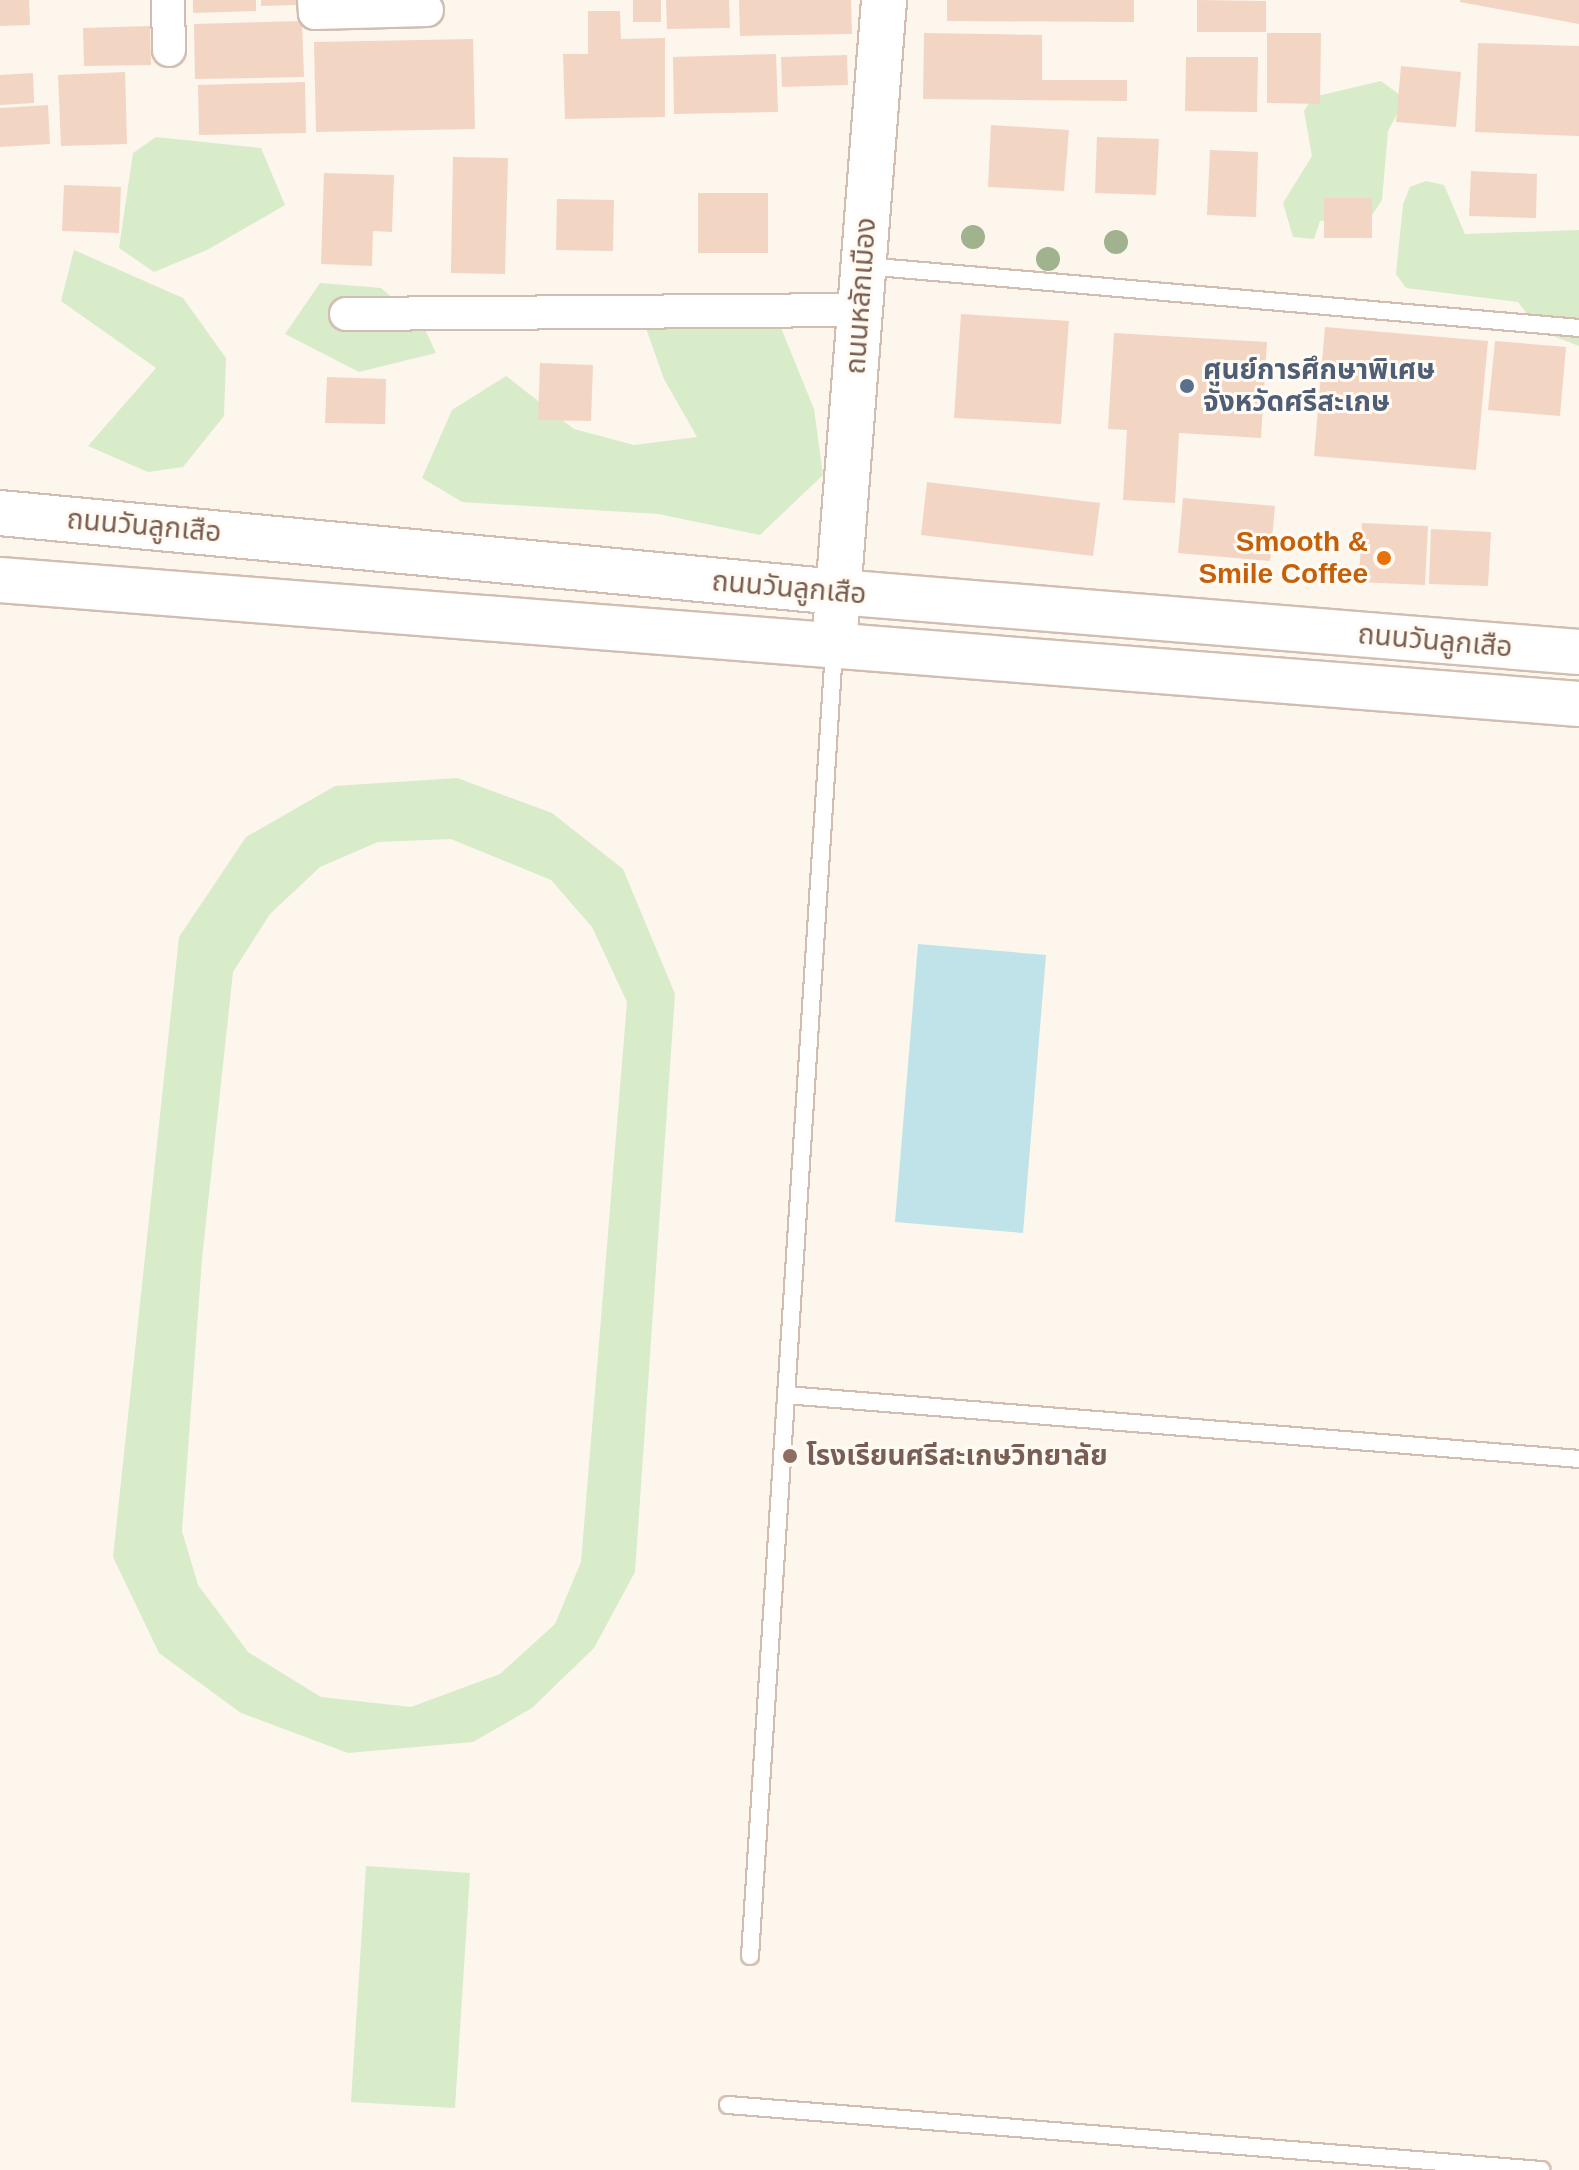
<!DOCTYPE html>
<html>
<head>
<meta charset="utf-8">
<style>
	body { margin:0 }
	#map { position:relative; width:1579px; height:2170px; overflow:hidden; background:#fdf6ec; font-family:Helvetica,"Noto Sans Thai",sans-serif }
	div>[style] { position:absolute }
	.green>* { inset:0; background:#d8ecc9 }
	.water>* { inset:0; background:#bfe3e8 }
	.building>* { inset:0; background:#f3d5c3 }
	.roads { filter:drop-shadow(2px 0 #d1beb0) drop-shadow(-2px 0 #d1beb0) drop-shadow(0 2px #d1beb0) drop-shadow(0 -2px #d1beb0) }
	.lane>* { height:16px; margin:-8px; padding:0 8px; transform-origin:8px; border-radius:8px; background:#fff }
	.street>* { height:32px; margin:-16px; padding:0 16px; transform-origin:16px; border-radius:16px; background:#fff }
	.secondary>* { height:44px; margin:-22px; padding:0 22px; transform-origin:22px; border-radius:22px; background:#fff }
	.trees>* { width:24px; height:24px; margin:-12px; border-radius:50%; background:#a0b28e }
	.dots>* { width:22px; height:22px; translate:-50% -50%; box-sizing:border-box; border:4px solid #fffaf3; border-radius:50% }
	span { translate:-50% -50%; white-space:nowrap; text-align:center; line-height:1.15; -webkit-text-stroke:6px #fffaf3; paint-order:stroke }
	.street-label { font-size:28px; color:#7a5c4d }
	.service-label { font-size:28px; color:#4e5e75; font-weight:700 }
	.left { translate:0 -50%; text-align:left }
	.food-label { font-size:28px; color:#c56008; font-weight:700 }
	.right { translate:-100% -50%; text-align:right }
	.education-label { font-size:28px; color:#785e54; font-weight:700 }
</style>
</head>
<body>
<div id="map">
	<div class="green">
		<i style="clip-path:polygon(1381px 81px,1405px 99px,1388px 131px,1382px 200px,1372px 215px,1320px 221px,1314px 239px,1293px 237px,1283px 203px,1312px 156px,1304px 111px,1313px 97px)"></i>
		<i style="clip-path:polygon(156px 137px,261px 148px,285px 205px,207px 250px,154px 272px,119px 248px,133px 153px)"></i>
		<i style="clip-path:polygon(1426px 181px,1444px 185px,1465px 234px,1579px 230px,1579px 346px,1540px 331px,1518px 302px,1406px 288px,1396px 274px,1403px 204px,1410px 187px)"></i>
		<i style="clip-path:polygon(74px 250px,183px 298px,226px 358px,224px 416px,183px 467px,148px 472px,88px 446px,156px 368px,61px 301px)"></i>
		<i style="clip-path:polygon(320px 283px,381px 288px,422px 323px,436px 353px,359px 372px,285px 334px)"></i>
		<i style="clip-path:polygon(719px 295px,779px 323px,814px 409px,823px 475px,760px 535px,658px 514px,462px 502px,422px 478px,452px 410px,506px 376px,574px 429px,634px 445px,697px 437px,664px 379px,642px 317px)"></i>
		<i style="clip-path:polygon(evenodd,457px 778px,552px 813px,623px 869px,675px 994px,635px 1572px,594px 1648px,532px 1708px,473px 1742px,348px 1753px,241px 1713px,159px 1653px,113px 1557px,179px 937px,246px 837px,335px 786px,457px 778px,451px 839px,551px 880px,592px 927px,627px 1002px,581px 1562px,555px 1624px,500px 1674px,411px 1707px,321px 1697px,248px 1652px,198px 1585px,182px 1531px,202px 1259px,233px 972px,270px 914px,320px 867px,378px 842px,451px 839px)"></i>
		<i style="clip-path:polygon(366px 1866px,470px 1873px,455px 2108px,351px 2102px)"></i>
	</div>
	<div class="water">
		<i style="clip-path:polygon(918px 944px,1046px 955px,1023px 1233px,895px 1222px)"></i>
	</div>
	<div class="building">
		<i style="clip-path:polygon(0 0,29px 0,30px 25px,0 26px)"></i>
		<i style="clip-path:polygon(193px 0,256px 0,256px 11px,193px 13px)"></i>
		<i style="clip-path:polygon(261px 0,296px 0,296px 5px,261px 6px)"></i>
		<i style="clip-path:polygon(633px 0,661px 0,661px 22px,633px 22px)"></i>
		<i style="clip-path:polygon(666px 0,729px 0,730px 28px,667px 29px)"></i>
		<i style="clip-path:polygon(739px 0,851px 0,852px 34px,740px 36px)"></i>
		<i style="clip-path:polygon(947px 0,1134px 0,1134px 22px,947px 21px)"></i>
		<i style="clip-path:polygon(1197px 0,1266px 1px,1266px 32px,1197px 32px)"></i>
		<i style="clip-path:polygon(1460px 0,1579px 0,1579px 24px,1460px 2px)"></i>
		<i style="clip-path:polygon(588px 11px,620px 11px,621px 39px,665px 38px,665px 117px,565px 119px,563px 54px,588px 54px)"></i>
		<i style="clip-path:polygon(302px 21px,304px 77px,195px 79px,194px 24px)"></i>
		<i style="clip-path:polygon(150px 26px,151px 65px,84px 66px,83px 28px)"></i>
		<i style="clip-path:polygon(924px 33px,1042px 35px,1042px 80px,1127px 80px,1127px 101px,923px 99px)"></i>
		<i style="clip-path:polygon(1267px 33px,1321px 33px,1320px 104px,1267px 103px)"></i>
		<i style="clip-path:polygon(473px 39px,475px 129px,316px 132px,314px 42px)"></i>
		<i style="clip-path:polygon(1478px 43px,1579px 46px,1579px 136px,1475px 132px)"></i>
		<i style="clip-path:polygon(776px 54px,778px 112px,674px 114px,673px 57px)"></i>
		<i style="clip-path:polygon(847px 55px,848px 85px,782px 87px,781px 57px)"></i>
		<i style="clip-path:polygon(1186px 57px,1258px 57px,1257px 112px,1185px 111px)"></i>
		<i style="clip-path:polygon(1401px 66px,1461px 72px,1456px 127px,1396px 122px)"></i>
		<i style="clip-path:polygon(125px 72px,127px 144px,61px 146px,58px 75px)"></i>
		<i style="clip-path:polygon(33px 73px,34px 103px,0 105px,0 75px)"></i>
		<i style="clip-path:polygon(305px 82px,306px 133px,199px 135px,198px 85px)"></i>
		<i style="clip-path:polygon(48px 105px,50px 144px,0 147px,0 108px)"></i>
		<i style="clip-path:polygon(991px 125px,1069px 130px,1064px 191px,988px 187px)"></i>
		<i style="clip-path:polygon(1097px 137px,1159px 139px,1156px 195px,1095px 193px)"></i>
		<i style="clip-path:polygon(1210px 150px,1258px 152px,1256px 217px,1207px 215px)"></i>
		<i style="clip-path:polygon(453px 157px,508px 158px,505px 274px,451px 273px)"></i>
		<i style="clip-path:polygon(1471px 171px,1537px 174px,1536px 218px,1469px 216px)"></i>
		<i style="clip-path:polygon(324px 173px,394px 175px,392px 232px,373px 231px,372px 266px,321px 264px)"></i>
		<i style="clip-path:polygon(64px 185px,121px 187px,119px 233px,62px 231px)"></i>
		<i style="clip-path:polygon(698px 193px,768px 193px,768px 253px,698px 253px)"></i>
		<i style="clip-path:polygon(1324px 198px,1372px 198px,1372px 238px,1324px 238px)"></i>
		<i style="clip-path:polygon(557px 199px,614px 200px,613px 251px,556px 250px)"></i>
		<i style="clip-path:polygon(961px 314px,1069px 321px,1061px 424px,954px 418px)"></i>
		<i style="clip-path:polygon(1325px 327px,1488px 341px,1476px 470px,1314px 456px)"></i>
		<i style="clip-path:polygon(1114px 333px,1267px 342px,1261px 438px,1179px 433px,1175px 503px,1123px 500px,1127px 430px,1108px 429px)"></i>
		<i style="clip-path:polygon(1495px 341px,1566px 347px,1560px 416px,1488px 410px)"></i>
		<i style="clip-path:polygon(540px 363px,593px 365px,591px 421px,538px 420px)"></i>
		<i style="clip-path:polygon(327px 377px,386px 379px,385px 424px,325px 423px)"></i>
		<i style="clip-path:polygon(927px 482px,1100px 503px,1093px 556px,921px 535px)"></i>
		<i style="clip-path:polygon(1183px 498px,1275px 506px,1270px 561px,1178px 553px)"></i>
		<i style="clip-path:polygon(1362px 523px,1428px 526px,1425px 585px,1359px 582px)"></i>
		<i style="clip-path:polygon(1431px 529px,1491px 532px,1488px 586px,1429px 584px)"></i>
	</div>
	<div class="roads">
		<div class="lane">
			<i style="left:865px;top:266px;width:717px;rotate:4.96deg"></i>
			<i style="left:786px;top:1395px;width:796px;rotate:4.61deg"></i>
			<i style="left:750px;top:1956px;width:1310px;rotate:-86.32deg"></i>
			<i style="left:728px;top:2105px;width:816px;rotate:4.57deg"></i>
		</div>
		<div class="street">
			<i style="left:168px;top:0;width:50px;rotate:88.9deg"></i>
			<i style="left:314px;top:0;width:13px;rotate:86deg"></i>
			<i style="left:315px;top:13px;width:112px;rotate:-1.5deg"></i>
			<i style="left:346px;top:314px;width:514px;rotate:-0.45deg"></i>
		</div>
		<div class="secondary">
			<i style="left:0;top:513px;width:842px;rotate:5.39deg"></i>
			<i style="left:838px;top:592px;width:743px;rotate:4.63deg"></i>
			<i style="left:0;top:580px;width:1584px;rotate:4.49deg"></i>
			<i style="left:836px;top:620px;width:622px;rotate:-85.57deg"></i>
		</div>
	</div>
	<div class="trees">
		<i style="left:973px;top:237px"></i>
		<i style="left:1116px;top:242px"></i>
		<i style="left:1048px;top:259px"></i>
	</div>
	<div class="dots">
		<i style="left:1187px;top:386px;background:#5c6f8a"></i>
		<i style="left:1384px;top:558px;background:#e8710a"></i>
		<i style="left:790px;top:1456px;background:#8d6e63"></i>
	</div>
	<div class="street-label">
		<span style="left:861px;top:296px;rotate:-86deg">ถนนหลักเมือง</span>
		<span style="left:144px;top:526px;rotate:5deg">ถนนวันลูกเสือ</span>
		<span style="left:789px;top:588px;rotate:5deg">ถนนวันลูกเสือ</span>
		<span style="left:1435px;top:641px;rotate:5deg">ถนนวันลูกเสือ</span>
	</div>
	<div class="service-label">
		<span class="left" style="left:1203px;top:386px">ศูนย์การศึกษาพิเศษ<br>จังหวัดศรีสะเกษ</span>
	</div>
	<div class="food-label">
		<span class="right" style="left:1368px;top:558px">Smooth &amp;<br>Smile Coffee</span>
	</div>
	<div class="education-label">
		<span class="left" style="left:806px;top:1456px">โรงเรียนศรีสะเกษวิทยาลัย</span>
	</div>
</div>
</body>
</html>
